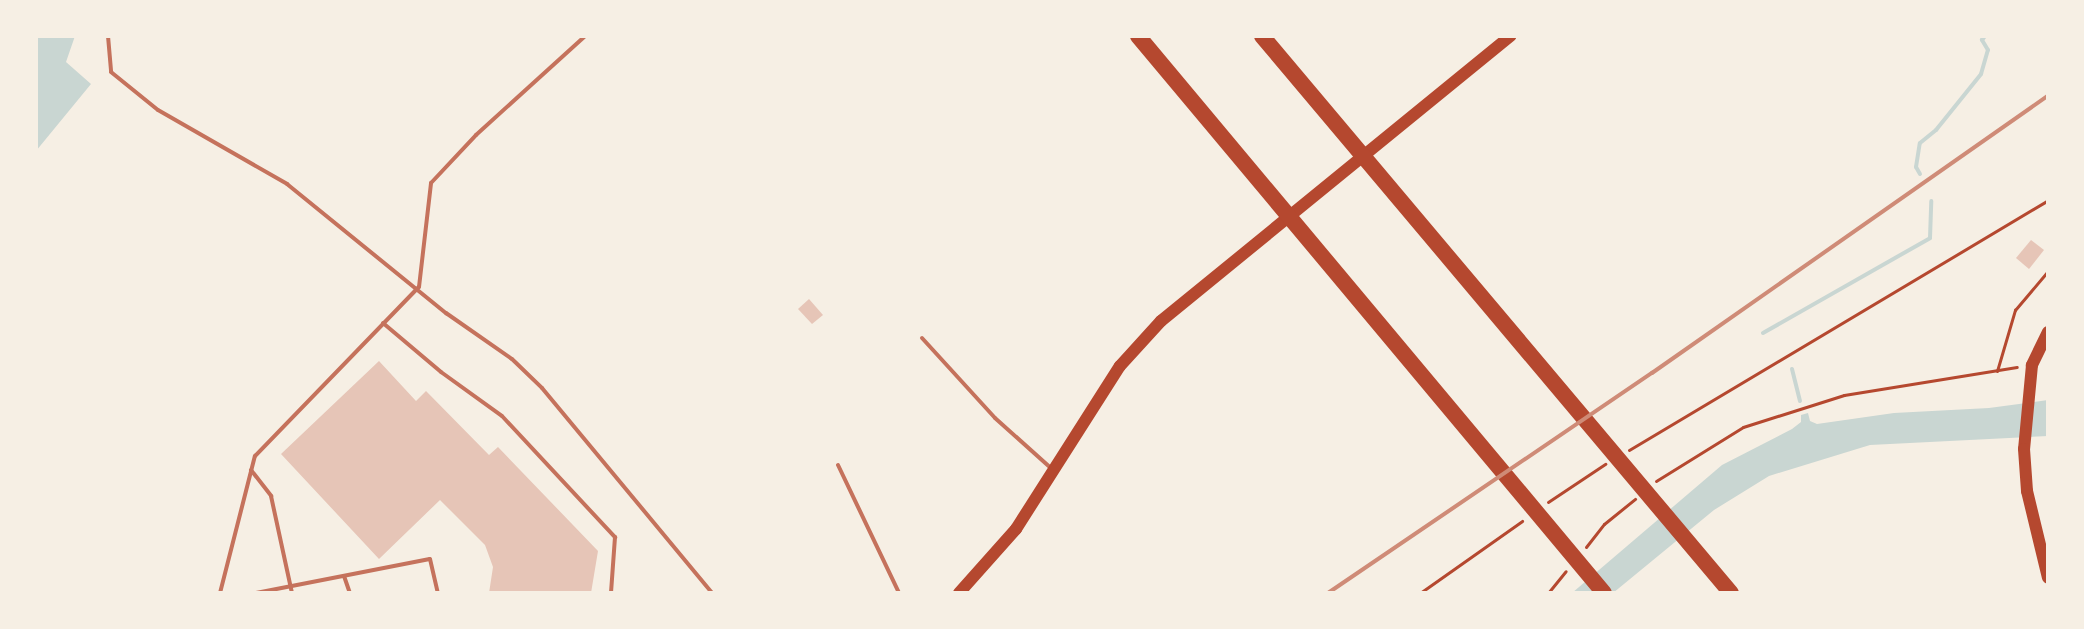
<!DOCTYPE html>
<html>
<head>
<meta charset="utf-8">
<style>
	body { margin:0 }
	#map { position:relative; width:2084px; height:629px; overflow:hidden; background:#f6efe4; font-family:"Archivo Narrow",sans-serif }
	div>[style] { position:absolute }
	.water>* { inset:0; background:#c9d6d2 }
	.stream>* { height:4px; margin:-2px; padding:0 2px; transform-origin:2px; border-radius:2px; background:#c9d6d2 }
	.building>* { inset:0; background:#e6c5b7 }
	.path>* { height:3px; margin:-1.5px; padding:0 1.5px; transform-origin:1.5px; border-radius:1.5px; background:#b5482f }
	.service>* { height:4px; margin:-2px; padding:0 2px; transform-origin:2px; border-radius:2px; background:#c5725c }
	.secondary>* { height:12px; margin:-6px; padding:0 6px; transform-origin:6px; border-radius:6px; background:#b5482f }
	.motorway>* { height:16px; margin:-8px; padding:0 8px; transform-origin:8px; border-radius:8px; background:#b5482f }
	.rail>* { height:4px; margin:-2px; padding:0 2px; transform-origin:2px; border-radius:2px; background:#cf8b77 }
	span { translate:-50% -50%; white-space:nowrap; text-align:center; line-height:1.15; -webkit-text-stroke:8px #f6efe4; paint-order:stroke }
	.frame { position:absolute; inset:0; border:38px solid #f6efe4; pointer-events:none }
</style>
</head>
<body>
<div id="map">
	<div class="water">
		<i style="clip-path:polygon(36px 36px,75px 36px,66px 62px,91px 84px,36px 151px)"></i>
		<i style="clip-path:polygon(2048px 400px,2048px 436px,1870px 445px,1769px 476px,1714px 510px,1613px 593px,1572px 593px,1722px 465px,1792px 429px,1801px 422px,1801px 415px,1808px 413px,1810px 421px,1817px 424px,1894px 413px,1989px 408px)"></i>
	</div>
	<div class="stream">
		<i style="left:1920px;top:174px;width:8px;rotate:-120deg"></i>
		<i style="left:1916px;top:167px;width:24px;rotate:-81deg"></i>
		<i style="left:1920px;top:143px;width:21px;rotate:-39deg"></i>
		<i style="left:1936px;top:130px;width:72px;rotate:-51.2deg"></i>
		<i style="left:1981px;top:74px;width:25px;rotate:-74deg"></i>
		<i style="left:1988px;top:50px;width:12px;rotate:-121deg"></i>
		<i style="left:1982px;top:40px;width:5px;rotate:-53deg"></i>
		<i style="left:1763px;top:333px;width:192px;rotate:-29.6deg"></i>
		<i style="left:1930px;top:238px;width:37px;rotate:-88deg"></i>
		<i style="left:1792px;top:369px;width:33px;rotate:76deg"></i>
	</div>
	<div class="building">
		<i style="clip-path:polygon(2031px 240px,2044px 250px,2029px 269px,2016px 258px)"></i>
		<i style="clip-path:polygon(809px 299px,823px 315px,812px 324px,798px 309px)"></i>
		<i style="clip-path:polygon(379px 361px,416px 401px,426px 391px,489px 455px,498px 447px,598px 551px,591px 593px,489px 593px,493px 567px,485px 545px,440px 500px,379px 559px,281px 454px)"></i>
	</div>
	<div class="path">
		<i style="left:1997px;top:371px;width:64px;rotate:-73.6deg"></i>
		<i style="left:2015px;top:310px;width:51px;rotate:-49.8deg"></i>
		<i style="left:1629px;top:450px;width:488px;rotate:-30.8deg"></i>
		<i style="left:1656px;top:481px;width:102px;rotate:-31.8deg"></i>
		<i style="left:1743px;top:427px;width:106px;rotate:-17.6deg"></i>
		<i style="left:1844px;top:395px;width:175px;rotate:-9.2deg"></i>
		<i style="left:1548px;top:502px;width:69px;rotate:-33.7deg"></i>
		<i style="left:1586px;top:547px;width:29px;rotate:-52deg"></i>
		<i style="left:1604px;top:524px;width:40px;rotate:-39deg"></i>
		<i style="left:1420px;top:593px;width:125px;rotate:-35.2deg"></i>
		<i style="left:1548px;top:593px;width:28px;rotate:-51deg"></i>
	</div>
	<div class="service">
		<i style="left:108px;top:36px;width:36px;rotate:85deg"></i>
		<i style="left:111px;top:72px;width:60px;rotate:39deg"></i>
		<i style="left:158px;top:110px;width:149px;rotate:29.8deg"></i>
		<i style="left:287px;top:184px;width:205px;rotate:39.1deg"></i>
		<i style="left:446px;top:313px;width:80px;rotate:34.9deg"></i>
		<i style="left:512px;top:359px;width:42px;rotate:44deg"></i>
		<i style="left:542px;top:388px;width:266px;rotate:50.3deg"></i>
		<i style="left:383px;top:323px;width:76px;rotate:40.2deg"></i>
		<i style="left:441px;top:372px;width:75px;rotate:35.8deg"></i>
		<i style="left:502px;top:416px;width:166px;rotate:47deg"></i>
		<i style="left:615px;top:537px;width:56px;rotate:94.1deg"></i>
		<i style="left:922px;top:338px;width:108px;rotate:47.6deg"></i>
		<i style="left:995px;top:418px;width:76px;rotate:41.8deg"></i>
		<i style="left:838px;top:465px;width:142px;rotate:64.5deg"></i>
		<i style="left:251px;top:470px;width:33px;rotate:52deg"></i>
		<i style="left:271px;top:496px;width:99px;rotate:77.8deg"></i>
		<i style="left:344px;top:576px;width:18px;rotate:71deg"></i>
		<i style="left:220px;top:593px;width:141px;rotate:-75.7deg"></i>
		<i style="left:255px;top:456px;width:235px;rotate:-45.9deg"></i>
		<i style="left:419px;top:287px;width:105px;rotate:-83.4deg"></i>
		<i style="left:431px;top:183px;width:66px;rotate:-46.8deg"></i>
		<i style="left:476px;top:135px;width:147px;rotate:-42.2deg"></i>
		<i style="left:256px;top:593px;width:177px;rotate:-11.1deg"></i>
		<i style="left:430px;top:559px;width:35px;rotate:77deg"></i>
	</div>
	<div class="secondary">
		<i style="left:2048px;top:332px;width:37px;rotate:116deg"></i>
		<i style="left:2032px;top:365px;width:84px;rotate:95.4deg"></i>
		<i style="left:2024px;top:449px;width:42px;rotate:85.9deg"></i>
		<i style="left:2027px;top:491px;width:89px;rotate:76.4deg"></i>
		<i style="left:959px;top:593px;width:86px;rotate:-48.3deg"></i>
		<i style="left:1016px;top:529px;width:193px;rotate:-57.5deg"></i>
		<i style="left:1120px;top:366px;width:61px;rotate:-47.7deg"></i>
		<i style="left:1161px;top:321px;width:451px;rotate:-39.2deg"></i>
	</div>
	<div class="motorway">
		<i style="left:1138px;top:36px;width:726px;rotate:50.08deg"></i>
		<i style="left:1262px;top:36px;width:728px;rotate:49.9deg"></i>
	</div>
	<div class="rail">
		<i style="left:1328px;top:593px;width:392px;rotate:-34.2deg"></i>
		<i style="left:1652px;top:373px;width:483px;rotate:-35deg"></i>
	</div>
	<div class="frame"></div>
</div>
</body>
</html>
